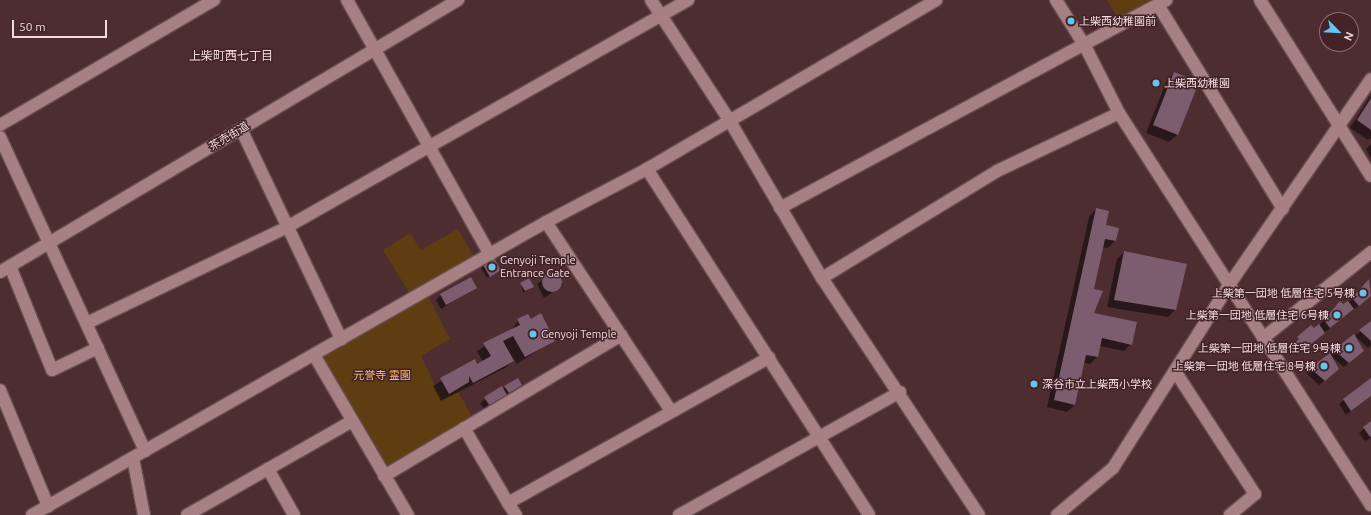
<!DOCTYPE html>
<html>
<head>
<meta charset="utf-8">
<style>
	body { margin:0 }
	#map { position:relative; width:1371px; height:515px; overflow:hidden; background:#4e2d31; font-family:Ubuntu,"Noto Sans JP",sans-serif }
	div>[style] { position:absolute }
	.green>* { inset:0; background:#603d11 }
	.shadow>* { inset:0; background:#0007 }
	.building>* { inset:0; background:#7c5d70 }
	.round { border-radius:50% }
	.roads { filter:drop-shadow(1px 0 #674d50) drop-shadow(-1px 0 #674d50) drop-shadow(0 1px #674d50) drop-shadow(0 -1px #674d50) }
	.minor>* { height:12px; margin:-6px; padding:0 6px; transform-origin:6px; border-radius:6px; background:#a78084 }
	.dots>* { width:11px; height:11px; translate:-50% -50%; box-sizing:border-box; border:2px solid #432327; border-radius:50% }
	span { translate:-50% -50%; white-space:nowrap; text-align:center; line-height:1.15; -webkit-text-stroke:3px #432327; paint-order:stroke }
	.poi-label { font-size:11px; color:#f1dcde }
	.left { translate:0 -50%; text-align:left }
	.right { translate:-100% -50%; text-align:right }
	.street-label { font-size:11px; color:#f1dcde }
	.park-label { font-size:11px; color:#fbbc74 }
	.neighbourhood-label { font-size:12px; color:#f1dcde }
	.north { position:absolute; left:1319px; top:12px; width:40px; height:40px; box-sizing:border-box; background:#432327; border:1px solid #896d70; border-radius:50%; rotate:114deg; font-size:11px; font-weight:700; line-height:16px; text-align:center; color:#f1dcde }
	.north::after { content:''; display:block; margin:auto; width:14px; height:18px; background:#65c5ee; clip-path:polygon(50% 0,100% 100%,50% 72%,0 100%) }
	.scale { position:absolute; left:12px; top:20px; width:95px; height:18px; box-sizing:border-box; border:2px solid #f1dcde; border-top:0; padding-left:5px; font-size:12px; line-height:14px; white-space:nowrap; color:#f1dcde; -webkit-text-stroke:3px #432327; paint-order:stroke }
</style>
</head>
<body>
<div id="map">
	<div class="green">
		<i style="clip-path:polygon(1107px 0,1157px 0,1120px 21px)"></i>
		<i style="clip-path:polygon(458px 229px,474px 257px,410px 294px,383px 250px,410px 233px,421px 250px)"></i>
		<i style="clip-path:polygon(428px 296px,450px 339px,421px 356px,442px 400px,458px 391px,472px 417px,387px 467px,322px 358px)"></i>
	</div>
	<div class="shadow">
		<i style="clip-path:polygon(1174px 73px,1197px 82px,1177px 135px,1169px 142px,1146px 133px,1167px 80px)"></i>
		<i style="clip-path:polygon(1371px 95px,1371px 138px,1368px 140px,1350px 128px)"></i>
		<i style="clip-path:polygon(1371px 144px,1371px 158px,1366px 149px)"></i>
		<i style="clip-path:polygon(1096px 209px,1115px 241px,1108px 248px,1102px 247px,1093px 289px,1093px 313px,1131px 344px,1124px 351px,1100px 346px,1097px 357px,1090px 364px,1084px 363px,1075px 405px,1067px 412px,1047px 407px,1089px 217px)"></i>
		<i style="clip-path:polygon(1124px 252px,1175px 310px,1168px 317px,1107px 307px,1117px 259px)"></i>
		<i style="clip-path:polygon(494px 259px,497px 272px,487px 278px,481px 268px)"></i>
		<i style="clip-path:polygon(556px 272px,563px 285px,544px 298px,537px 284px)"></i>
		<i style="clip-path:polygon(1369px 281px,1371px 296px,1296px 355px,1291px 348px,1307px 331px,1319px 326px,1335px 307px,1348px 303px)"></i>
		<i style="clip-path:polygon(521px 284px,530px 289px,523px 293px)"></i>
		<i style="clip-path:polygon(476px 287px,441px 309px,436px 300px,441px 295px)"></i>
		<i style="clip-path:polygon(518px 320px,530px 320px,554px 340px,517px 364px,503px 343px,513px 361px,505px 368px,441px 401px,433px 386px,474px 361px,477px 365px,483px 362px,477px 351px,512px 330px)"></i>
		<i style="clip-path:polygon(1371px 322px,1371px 345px,1368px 348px,1355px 336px)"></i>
		<i style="clip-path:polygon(1335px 350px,1359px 354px,1344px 367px,1330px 355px)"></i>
		<i style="clip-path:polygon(1329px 354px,1338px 369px,1319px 385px,1306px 373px)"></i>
		<i style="clip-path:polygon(1371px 379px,1371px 396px,1346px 415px,1339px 404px)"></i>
		<i style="clip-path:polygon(521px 385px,484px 409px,480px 403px,502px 388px)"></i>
		<i style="clip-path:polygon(1371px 423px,1371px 438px,1365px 441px,1359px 433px)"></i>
	</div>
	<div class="building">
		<i style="clip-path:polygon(1174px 72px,1199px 82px,1178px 135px,1153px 125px)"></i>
		<i style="clip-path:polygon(1371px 98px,1371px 130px,1357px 120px)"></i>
		<i style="clip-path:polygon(1096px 208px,1109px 211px,1106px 225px,1119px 228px,1116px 241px,1105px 239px,1094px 289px,1103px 291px,1094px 313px,1137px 322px,1132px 345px,1102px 338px,1098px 357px,1086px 355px,1075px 405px,1054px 400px)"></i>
		<i style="clip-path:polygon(1124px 251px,1187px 264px,1176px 310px,1114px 300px)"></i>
		<i style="clip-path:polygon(494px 258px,501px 270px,490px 277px,483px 265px)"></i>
		<i class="round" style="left:542px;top:272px;width:20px;height:20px"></i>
		<i style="clip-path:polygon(471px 277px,477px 288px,446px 305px,440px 294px)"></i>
		<i style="clip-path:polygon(529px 278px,534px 287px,525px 291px,520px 283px)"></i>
		<i style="clip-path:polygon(1369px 279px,1371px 296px,1359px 306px,1352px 298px)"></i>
		<i style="clip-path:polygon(1340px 301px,1343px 304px,1348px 301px,1354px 309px,1330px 328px,1324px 320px)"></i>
		<i style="clip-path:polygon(541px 313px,555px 341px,525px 357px,513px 336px,503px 341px,514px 361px,473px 383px,469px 376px,469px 382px,449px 394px,440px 378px,475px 359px,477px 364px,491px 356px,483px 343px,520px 325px,517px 319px,528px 314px,531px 319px)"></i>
		<i style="clip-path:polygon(1371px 321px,1371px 341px,1359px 330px)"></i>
		<i style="clip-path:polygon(1319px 324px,1325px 333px,1302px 351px,1295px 343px,1299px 339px,1297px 337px,1311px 325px,1314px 328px)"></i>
		<i style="clip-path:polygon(1354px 334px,1364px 351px,1349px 363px,1334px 350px)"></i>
		<i style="clip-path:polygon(1330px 353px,1339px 369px,1325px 381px,1310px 368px)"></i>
		<i style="clip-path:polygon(518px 378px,522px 385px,509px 393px,504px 386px)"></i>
		<i style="clip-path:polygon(1371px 378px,1371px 396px,1351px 411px,1343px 399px)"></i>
		<i style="clip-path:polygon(502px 386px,507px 395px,489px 405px,484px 397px)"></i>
		<i style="clip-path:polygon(1371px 421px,1371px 436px,1370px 437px,1363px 427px)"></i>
	</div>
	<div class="roads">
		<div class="minor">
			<i style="left:347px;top:0;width:292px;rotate:60.7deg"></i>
			<i style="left:651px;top:0;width:141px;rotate:56.9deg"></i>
			<i style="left:728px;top:118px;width:186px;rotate:59.6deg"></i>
			<i style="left:822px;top:278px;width:284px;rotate:56.5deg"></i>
			<i style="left:1056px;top:0;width:54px;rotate:57.8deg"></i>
			<i style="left:1085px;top:46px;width:75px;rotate:63.1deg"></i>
			<i style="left:1119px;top:113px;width:466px;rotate:57.3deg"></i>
			<i style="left:1260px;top:0;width:208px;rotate:57.8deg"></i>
			<i style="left:1158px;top:5px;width:239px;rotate:58.5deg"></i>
			<i style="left:0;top:125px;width:248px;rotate:-30.3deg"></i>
			<i style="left:241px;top:129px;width:233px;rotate:64.5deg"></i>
			<i style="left:0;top:137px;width:346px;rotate:65.2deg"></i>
			<i style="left:647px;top:169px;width:411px;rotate:57.3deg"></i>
			<i style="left:780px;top:208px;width:439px;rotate:-28.3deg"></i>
			<i style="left:546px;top:222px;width:227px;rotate:56.5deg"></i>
			<i style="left:10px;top:266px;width:112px;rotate:68deg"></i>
			<i style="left:52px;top:370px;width:51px;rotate:-25.6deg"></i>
			<i style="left:0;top:272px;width:533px;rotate:-30.71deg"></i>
			<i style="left:822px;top:278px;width:205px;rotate:-31.4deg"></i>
			<i style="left:997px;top:171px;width:135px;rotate:-25.4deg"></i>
			<i style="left:87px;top:323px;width:222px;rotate:-25.6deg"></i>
			<i style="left:287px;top:227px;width:461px;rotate:-29.5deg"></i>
			<i style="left:1263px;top:338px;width:138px;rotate:-38.5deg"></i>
			<i style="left:314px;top:355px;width:186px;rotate:59.6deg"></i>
			<i style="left:1175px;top:371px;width:147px;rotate:57deg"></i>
			<i style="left:1255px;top:494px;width:33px;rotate:140deg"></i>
			<i style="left:0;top:390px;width:126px;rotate:67.5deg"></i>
			<i style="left:464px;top:428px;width:87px;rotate:59.6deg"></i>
			<i style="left:133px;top:458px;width:58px;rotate:79.1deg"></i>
			<i style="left:384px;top:476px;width:276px;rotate:-30.7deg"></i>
			<i style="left:32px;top:515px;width:592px;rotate:-29.68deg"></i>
			<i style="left:546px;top:222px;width:114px;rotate:-27.7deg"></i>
			<i style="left:647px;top:169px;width:335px;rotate:-30.3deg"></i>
			<i style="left:187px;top:515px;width:93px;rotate:-29.6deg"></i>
			<i style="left:294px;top:515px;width:53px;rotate:-119.5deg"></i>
			<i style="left:268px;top:469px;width:97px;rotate:-29.7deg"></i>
			<i style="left:516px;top:515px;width:14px;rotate:-124deg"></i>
			<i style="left:508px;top:503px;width:299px;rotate:-29.1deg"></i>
			<i style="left:679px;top:515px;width:253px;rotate:-29.1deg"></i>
			<i style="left:1057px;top:515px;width:73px;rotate:-40deg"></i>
			<i style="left:1113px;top:468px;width:217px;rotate:-57.6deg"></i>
			<i style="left:1229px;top:285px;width:250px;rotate:-55.4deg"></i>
		</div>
	</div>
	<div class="dots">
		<i style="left:1071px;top:21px;background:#65c5ee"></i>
		<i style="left:1156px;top:83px;background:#65c5ee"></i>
		<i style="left:492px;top:267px;background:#65c5ee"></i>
		<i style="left:1363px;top:293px;background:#65c5ee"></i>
		<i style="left:1337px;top:315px;background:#65c5ee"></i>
		<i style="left:533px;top:334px;background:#65c5ee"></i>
		<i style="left:1349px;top:348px;background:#65c5ee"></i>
		<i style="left:1324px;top:366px;background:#65c5ee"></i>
		<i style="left:1034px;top:384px;background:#65c5ee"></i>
	</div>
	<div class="poi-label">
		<span class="left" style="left:1079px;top:21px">上柴西幼稚園前</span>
		<span class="left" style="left:1164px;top:83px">上柴西幼稚園</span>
		<span class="left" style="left:500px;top:267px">Genyoji Temple<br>Entrance Gate</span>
		<span class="right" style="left:1355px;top:293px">上柴第一団地 低層住宅 5号棟</span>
		<span class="right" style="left:1329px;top:315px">上柴第一団地 低層住宅 6号棟</span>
		<span class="left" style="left:541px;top:334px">Genyoji Temple</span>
		<span class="right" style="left:1341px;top:348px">上柴第一団地 低層住宅 9号棟</span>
		<span class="right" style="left:1316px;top:366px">上柴第一団地 低層住宅 8号棟</span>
		<span class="left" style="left:1042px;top:384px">深谷市立上柴西小学校</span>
	</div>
	<div class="street-label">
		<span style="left:229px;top:136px;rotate:-31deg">茶売街道</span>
	</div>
	<div class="park-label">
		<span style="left:382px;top:375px">元誉寺 霊園</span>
	</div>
	<div class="neighbourhood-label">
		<span style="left:231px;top:56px">上柴町西七丁目</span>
	</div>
	<div class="north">N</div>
	<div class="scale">50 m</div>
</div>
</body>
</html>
